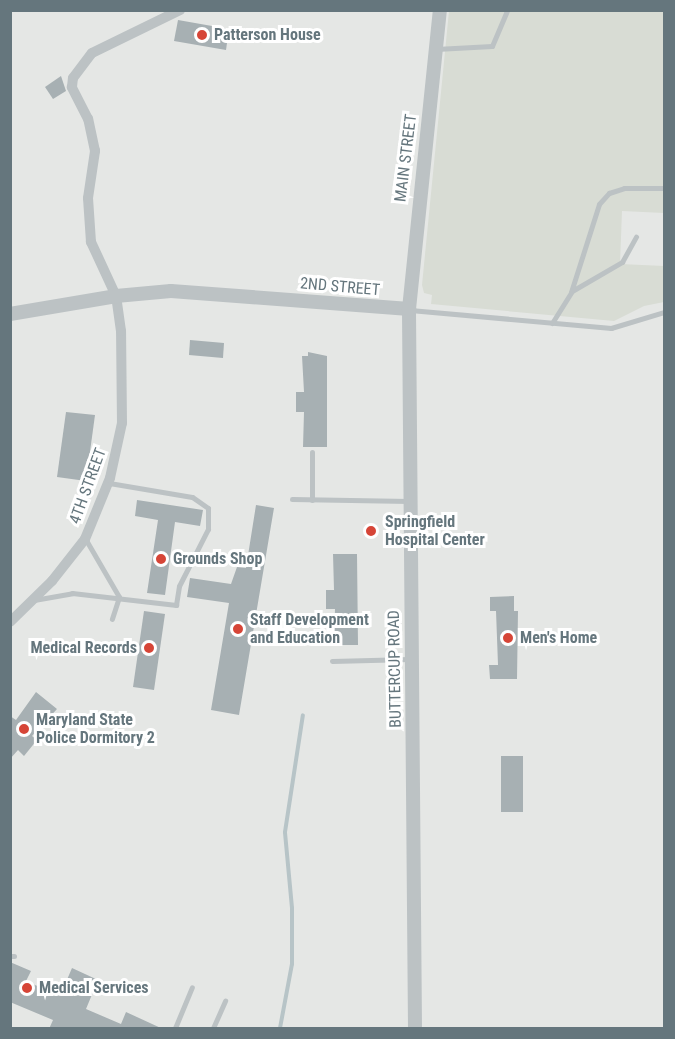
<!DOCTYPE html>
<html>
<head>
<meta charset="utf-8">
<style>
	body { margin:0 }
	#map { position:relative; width:675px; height:1039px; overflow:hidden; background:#f7f7f5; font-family:"Roboto Condensed",sans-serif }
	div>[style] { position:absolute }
	.built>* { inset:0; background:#e5e7e5 }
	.green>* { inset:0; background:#d8dcd4 }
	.stream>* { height:4px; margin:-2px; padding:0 2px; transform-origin:2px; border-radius:2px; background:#b7c4c7 }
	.building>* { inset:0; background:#a7b0b3 }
	.service>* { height:5px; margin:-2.5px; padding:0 2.5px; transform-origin:2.5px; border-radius:2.5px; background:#bcc2c4 }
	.minor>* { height:10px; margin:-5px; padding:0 5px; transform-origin:5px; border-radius:5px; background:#bcc2c4 }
	.tertiary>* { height:14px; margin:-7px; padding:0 7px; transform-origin:7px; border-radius:7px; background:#bcc2c4 }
	.dots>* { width:16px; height:16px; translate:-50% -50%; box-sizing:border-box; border:3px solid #fff; border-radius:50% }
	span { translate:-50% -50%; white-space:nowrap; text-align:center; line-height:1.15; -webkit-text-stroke:6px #fff; paint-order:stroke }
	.poi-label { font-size:16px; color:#65767d; font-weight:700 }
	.left { translate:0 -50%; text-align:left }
	.right { translate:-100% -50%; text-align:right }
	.street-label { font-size:16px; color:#65767d }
	.frame { position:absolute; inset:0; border:12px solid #65767d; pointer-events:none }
</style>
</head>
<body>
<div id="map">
	<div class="built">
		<i style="clip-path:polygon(11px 11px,664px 11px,664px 1028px,11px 1028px)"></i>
	</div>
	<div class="green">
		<i style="clip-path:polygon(449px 11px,664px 11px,664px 213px,622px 211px,620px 264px,664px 266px,664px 302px,644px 306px,614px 321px,431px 304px,432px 295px,424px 293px,422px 285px)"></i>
	</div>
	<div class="stream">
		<i style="left:280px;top:1028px;width:65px;rotate:-79.4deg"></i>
		<i style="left:292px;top:964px;width:56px;rotate:-90deg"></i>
		<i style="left:292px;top:908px;width:76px;rotate:-95.3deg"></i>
		<i style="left:285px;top:832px;width:118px;rotate:-81.3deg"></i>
	</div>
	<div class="building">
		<i style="clip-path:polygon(178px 20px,229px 29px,226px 50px,174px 41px)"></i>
		<i style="clip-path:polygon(61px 76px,66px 91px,53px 99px,45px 87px)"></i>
		<i style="clip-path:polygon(190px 340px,224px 343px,223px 358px,189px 355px)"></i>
		<i style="clip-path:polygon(308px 352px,327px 356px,327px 447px,303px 447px,304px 412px,296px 412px,296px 392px,304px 392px,302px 356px,308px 356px)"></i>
		<i style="clip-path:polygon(66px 412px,95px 415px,86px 481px,57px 477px)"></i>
		<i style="clip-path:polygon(137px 500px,203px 510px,200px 526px,175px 522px,165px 595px,147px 593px,158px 520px,135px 516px)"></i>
		<i style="clip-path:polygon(256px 505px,274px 508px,239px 715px,211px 710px,229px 603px,187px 597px,190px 578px,231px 584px,237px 567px,246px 568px)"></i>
		<i style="clip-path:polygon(333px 554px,357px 554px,358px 645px,334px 645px,335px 609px,326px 609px,326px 590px,334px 590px)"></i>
		<i style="clip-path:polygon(514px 596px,514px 611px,518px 611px,517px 679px,490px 679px,489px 665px,498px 665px,496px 611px,490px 611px,490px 597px)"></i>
		<i style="clip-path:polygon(144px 611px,165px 614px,154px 690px,133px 687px)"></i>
		<i style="clip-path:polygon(36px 692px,57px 709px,32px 736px,37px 740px,24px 756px,18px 750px,10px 759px,10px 716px,16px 720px)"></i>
		<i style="clip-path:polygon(501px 756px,523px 756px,523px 812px,501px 812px)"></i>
		<i style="clip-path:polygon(10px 962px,31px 971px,26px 981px,60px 996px,72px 968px,98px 980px,86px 1009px,121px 1024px,126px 1012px,163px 1029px,49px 1029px,53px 1020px,10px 1002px)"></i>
	</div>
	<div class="service">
		<i style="left:436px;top:49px;width:56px;rotate:-3.1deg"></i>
		<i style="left:492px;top:46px;width:39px;rotate:-67deg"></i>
		<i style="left:572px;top:291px;width:58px;rotate:-30.1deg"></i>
		<i style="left:622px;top:262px;width:29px;rotate:-61deg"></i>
		<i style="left:410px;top:310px;width:202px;rotate:5.1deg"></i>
		<i style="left:611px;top:328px;width:55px;rotate:-16.8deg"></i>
		<i style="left:552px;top:323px;width:36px;rotate:-58deg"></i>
		<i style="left:571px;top:292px;width:92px;rotate:-72.3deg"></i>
		<i style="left:599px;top:204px;width:15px;rotate:-48deg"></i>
		<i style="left:609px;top:193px;width:16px;rotate:-18deg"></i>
		<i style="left:624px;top:188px;width:40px"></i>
		<i style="left:312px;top:452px;width:48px;rotate:90deg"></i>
		<i style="left:292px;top:499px;width:117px;rotate:1deg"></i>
		<i style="left:86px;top:540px;width:66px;rotate:59.9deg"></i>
		<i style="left:119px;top:597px;width:23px;rotate:108deg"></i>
		<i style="left:34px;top:600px;width:39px;rotate:-10deg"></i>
		<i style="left:72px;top:593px;width:105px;rotate:6.6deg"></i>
		<i style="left:176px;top:605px;width:19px;rotate:-81deg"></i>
		<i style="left:179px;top:586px;width:64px;rotate:-63deg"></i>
		<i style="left:208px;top:529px;width:21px;rotate:-90deg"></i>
		<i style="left:208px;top:508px;width:19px;rotate:-145deg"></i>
		<i style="left:192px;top:497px;width:84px;rotate:-170.4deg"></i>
		<i style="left:332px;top:661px;width:78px;rotate:-1.5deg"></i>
		<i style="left:10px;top:956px;width:4px"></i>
		<i style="left:175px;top:1028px;width:44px;rotate:-67.5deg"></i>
		<i style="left:213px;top:1028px;width:30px;rotate:-66deg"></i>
	</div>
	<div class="minor">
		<i style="left:10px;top:622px;width:59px;rotate:-44.3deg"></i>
		<i style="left:52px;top:581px;width:53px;rotate:-51.8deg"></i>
		<i style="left:85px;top:539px;width:66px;rotate:-67.7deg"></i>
		<i style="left:110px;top:478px;width:56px;rotate:-77.7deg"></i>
		<i style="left:122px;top:423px;width:92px;rotate:-90.6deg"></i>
		<i style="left:121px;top:331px;width:35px;rotate:-98deg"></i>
		<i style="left:116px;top:296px;width:60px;rotate:-114.8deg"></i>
		<i style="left:91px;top:242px;width:44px;rotate:-93.9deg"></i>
		<i style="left:88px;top:198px;width:48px;rotate:-81.5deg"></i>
		<i style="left:95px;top:151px;width:33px;rotate:-102deg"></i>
		<i style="left:88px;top:119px;width:36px;rotate:-117deg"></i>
		<i style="left:72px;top:87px;width:9px;rotate:-84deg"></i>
		<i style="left:73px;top:78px;width:31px;rotate:-53deg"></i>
		<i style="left:92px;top:53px;width:98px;rotate:-26deg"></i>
	</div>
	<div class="tertiary">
		<i style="left:10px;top:314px;width:108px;rotate:-9.6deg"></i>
		<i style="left:116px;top:296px;width:55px;rotate:-5.2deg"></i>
		<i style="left:171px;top:291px;width:239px;rotate:4.3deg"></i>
		<i style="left:415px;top:1028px;width:719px;rotate:-90.48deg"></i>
		<i style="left:409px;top:309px;width:301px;rotate:-84.1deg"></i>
	</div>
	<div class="dots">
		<i style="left:202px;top:35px;background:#d64537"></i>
		<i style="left:371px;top:531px;background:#d64537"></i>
		<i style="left:161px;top:559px;background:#d64537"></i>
		<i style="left:238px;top:629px;background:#d64537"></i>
		<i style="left:508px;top:638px;background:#d64537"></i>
		<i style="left:149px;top:648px;background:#d64537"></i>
		<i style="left:24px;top:729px;background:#d64537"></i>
		<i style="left:27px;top:988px;background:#d64537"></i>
	</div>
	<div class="poi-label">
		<span class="left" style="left:214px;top:35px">Patterson House</span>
		<span class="left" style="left:385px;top:531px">Springfield<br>Hospital Center</span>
		<span class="left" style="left:173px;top:559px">Grounds Shop</span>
		<span class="left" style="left:250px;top:629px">Staff Development<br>and Education</span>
		<span class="left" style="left:520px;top:638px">Men's Home</span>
		<span class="right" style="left:137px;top:648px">Medical Records</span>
		<span class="left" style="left:36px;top:729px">Maryland State<br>Police Dormitory 2</span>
		<span class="left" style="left:39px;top:988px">Medical Services</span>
	</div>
	<div class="street-label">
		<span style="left:406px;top:158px;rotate:-83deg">MAIN STREET</span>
		<span style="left:340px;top:287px;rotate:5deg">2ND STREET</span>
		<span style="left:88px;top:486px;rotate:-70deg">4TH STREET</span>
		<span style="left:395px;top:669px;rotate:-91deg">BUTTERCUP ROAD</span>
	</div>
	<div class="frame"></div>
</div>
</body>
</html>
